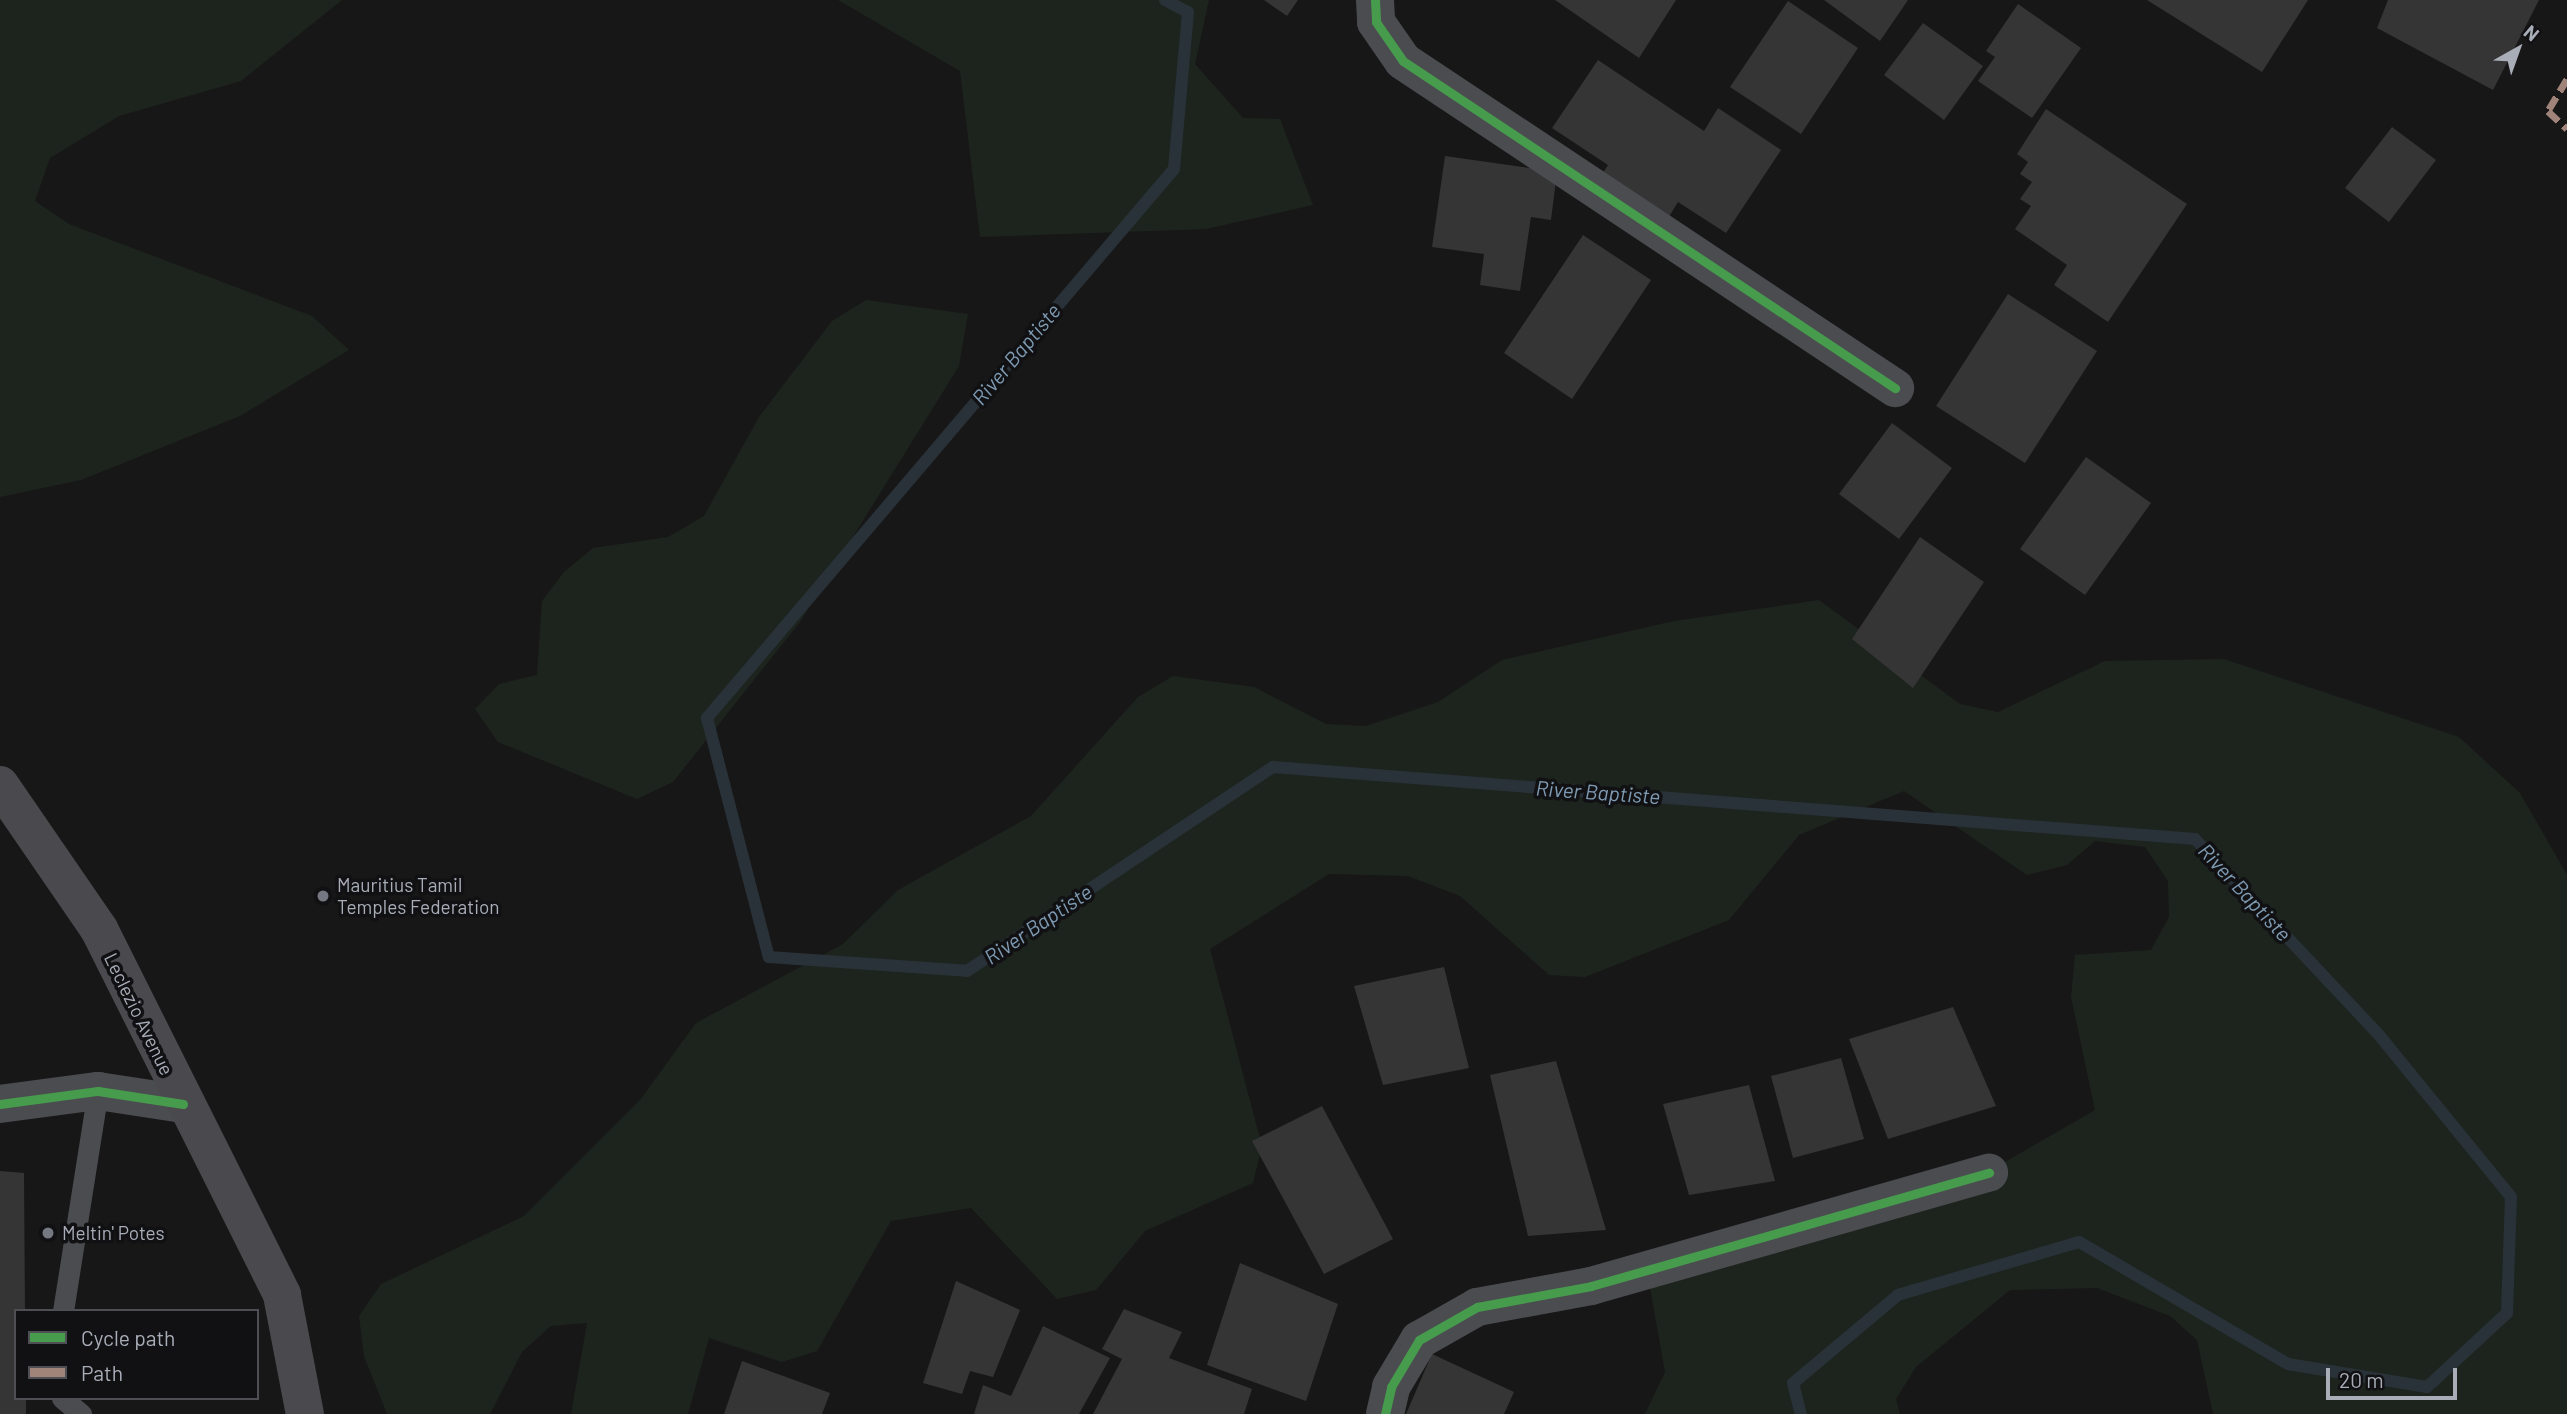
<!DOCTYPE html>
<html>
<head>
<meta charset="utf-8">
<style>
	body { margin:0 }
	#map { position:relative; width:2567px; height:1414px; overflow:hidden; background:#171717; font-family:Barlow,sans-serif }
	div>[style] { position:absolute }
	.green>* { inset:0; background:#1d241e }
	.stream>* { height:12px; margin:-6px; padding:0 6px; transform-origin:6px; border-radius:6px; background:#2a3239 }
	.building>* { inset:0; background:#353536 }
	.service>* { height:21px; margin:-10.5px; padding:0 10.5px; transform-origin:10.5px; border-radius:10.5px; background:#4b4c50 }
	.minor>* { height:38px; margin:-19px; padding:0 19px; transform-origin:19px; border-radius:19px; background:#4b4c50 }
	.secondary>* { height:38px; margin:-19px; padding:0 19px; transform-origin:19px; border-radius:19px; background:#4a4a4e }
	.quiet>* { height:7px; margin-top:-3.5px; transform-origin:0; background:repeating-linear-gradient(90deg,#a18479 0 14px,transparent 0 21px) }
	.cycleway>* { height:9px; margin:-4.5px; padding:0 4.5px; transform-origin:4.5px; border-radius:4.5px; background:#469c4c }
	.dots>* { width:19px; height:19px; translate:-50% -50%; box-sizing:border-box; border:4px solid #111113; border-radius:50% }
	span { translate:-50% -50%; white-space:nowrap; text-align:center; line-height:1.15; -webkit-text-stroke:7px #111113; paint-order:stroke }
	.poi-label { font-size:19px; color:#a8adb8 }
	.left { translate:0 -50%; text-align:left }
	.street-label { font-size:19px; color:#a8adb8 }
	.water-label { font-size:21px; color:#7f9bb3; font-style:italic }
	.legend { position:absolute; left:14px; top:1309px; width:245px; height:91px; box-sizing:border-box; background:#111113; border:2px solid #4d4f55; margin:0; padding:9px 12px; list-style:none; font-size:21px; color:#a8adb8 }
	.legend li { display:flex; align-items:center; gap:14px; height:35px }
	.legend b { width:35px; border:2px solid #4d4f55 }
	.north { position:absolute; left:2483px; top:14px; width:70px; height:70px; -webkit-text-stroke:5px #111113; paint-order:stroke; rotate:40deg; font-size:19px; font-weight:700; line-height:28px; text-align:center; color:#a8adb8 }
	.north::after { content:''; display:block; margin:auto; width:24px; height:32px; background:#a8adb8; clip-path:polygon(50% 0,100% 100%,50% 72%,0 100%) }
	.scale { position:absolute; left:2326px; top:1368px; width:131px; height:32px; box-sizing:border-box; border:4px solid #a8adb8; border-top:0; padding-left:9px; font-size:21px; line-height:24px; white-space:nowrap; color:#a8adb8; -webkit-text-stroke:5px #111113; paint-order:stroke }
</style>
</head>
<body>
<div id="map">
	<div class="green">
		<i style="clip-path:polygon(0 0,342px 0,241px 81px,119px 116px,50px 158px,35px 201px,69px 224px,312px 316px,349px 350px,240px 416px,81px 480px,0 497px)"></i>
		<i style="clip-path:polygon(838px 0,1209px 0,1195px 64px,1243px 118px,1280px 119px,1313px 205px,1206px 229px,980px 237px,960px 71px)"></i>
		<i style="clip-path:polygon(866px 300px,968px 314px,959px 366px,800px 622px,673px 782px,637px 799px,498px 742px,475px 709px,499px 684px,537px 675px,542px 601px,564px 572px,593px 548px,668px 537px,704px 516px,759px 417px,832px 321px)"></i>
		<i style="clip-path:polygon(1819px 600px,1960px 704px,1998px 712px,2105px 661px,2224px 659px,2459px 737px,2520px 793px,2567px 875px,2567px 1414px,2213px 1414px,2197px 1340px,2170px 1316px,2097px 1288px,2010px 1290px,1916px 1367px,1896px 1399px,1900px 1414px,1645px 1414px,1665px 1372px,1646px 1265px,1993px 1169px,2095px 1110px,2071px 997px,2075px 955px,2151px 950px,2169px 917px,2168px 881px,2145px 847px,2095px 841px,2067px 865px,2027px 875px,1904px 791px,1799px 835px,1729px 920px,1585px 977px,1549px 975px,1460px 896px,1408px 876px,1329px 874px,1210px 949px,1262px 1146px,1253px 1183px,1145px 1231px,1096px 1290px,1057px 1299px,971px 1208px,891px 1221px,817px 1351px,782px 1362px,709px 1338px,688px 1414px,571px 1414px,587px 1323px,551px 1326px,522px 1352px,490px 1414px,387px 1414px,364px 1356px,359px 1316px,381px 1284px,524px 1216px,640px 1100px,696px 1023px,843px 944px,898px 890px,1031px 816px,1138px 697px,1173px 676px,1254px 687px,1326px 724px,1366px 726px,1438px 702px,1502px 660px,1674px 621px)"></i>
	</div>
	<div class="stream">
		<i style="left:1165px;top:0;width:26px;rotate:28deg"></i>
		<i style="left:1188px;top:12px;width:158px;rotate:95.1deg"></i>
		<i style="left:1174px;top:169px;width:721px;rotate:130.39deg"></i>
		<i style="left:707px;top:718px;width:247px;rotate:75.5deg"></i>
		<i style="left:769px;top:957px;width:198px;rotate:4deg"></i>
		<i style="left:967px;top:971px;width:368px;rotate:-33.7deg"></i>
		<i style="left:1273px;top:767px;width:925px;rotate:4.47deg"></i>
		<i style="left:2195px;top:839px;width:269px;rotate:46.8deg"></i>
		<i style="left:2379px;top:1035px;width:209px;rotate:50.8deg"></i>
		<i style="left:2511px;top:1197px;width:116px;rotate:92deg"></i>
		<i style="left:2507px;top:1313px;width:109px;rotate:137.2deg"></i>
		<i style="left:2427px;top:1387px;width:141px;rotate:-170.6deg"></i>
		<i style="left:2288px;top:1364px;width:242px;rotate:-149.7deg"></i>
		<i style="left:2079px;top:1242px;width:189px;rotate:163.7deg"></i>
		<i style="left:1898px;top:1295px;width:137px;rotate:140deg"></i>
		<i style="left:1793px;top:1383px;width:32px;rotate:76deg"></i>
	</div>
	<div class="building">
		<i style="clip-path:polygon(1264px 0,1298px 0,1287px 16px)"></i>
		<i style="clip-path:polygon(1555px 0,1676px 0,1639px 58px)"></i>
		<i style="clip-path:polygon(1824px 0,1908px 0,1880px 41px)"></i>
		<i style="clip-path:polygon(2147px 0,2308px 0,2262px 72px)"></i>
		<i style="clip-path:polygon(2388px 0,2539px 0,2493px 90px,2377px 28px)"></i>
		<i style="clip-path:polygon(1788px 1px,1858px 48px,1801px 134px,1730px 87px)"></i>
		<i style="clip-path:polygon(2018px 4px,2081px 48px,2032px 118px,1978px 81px,1995px 57px,1986px 51px)"></i>
		<i style="clip-path:polygon(1923px 23px,1983px 66px,1944px 120px,1884px 75px)"></i>
		<i style="clip-path:polygon(1598px 60px,1704px 131px,1718px 108px,1781px 150px,1726px 233px,1678px 202px,1667px 220px,1601px 176px,1608px 165px,1552px 128px)"></i>
		<i style="clip-path:polygon(2046px 109px,2187px 204px,2108px 322px,2054px 285px,2067px 265px,2015px 229px,2031px 206px,2020px 199px,2032px 182px,2020px 174px,2028px 162px,2017px 154px)"></i>
		<i style="clip-path:polygon(2392px 127px,2436px 160px,2389px 222px,2345px 188px)"></i>
		<i style="clip-path:polygon(1445px 156px,1557px 172px,1551px 220px,1531px 217px,1520px 291px,1480px 285px,1484px 254px,1432px 247px)"></i>
		<i style="clip-path:polygon(1583px 235px,1651px 280px,1572px 399px,1504px 353px)"></i>
		<i style="clip-path:polygon(2008px 294px,2097px 351px,2025px 463px,1936px 406px)"></i>
		<i style="clip-path:polygon(1892px 423px,1952px 468px,1899px 539px,1839px 494px)"></i>
		<i style="clip-path:polygon(2086px 457px,2151px 503px,2085px 595px,2020px 549px)"></i>
		<i style="clip-path:polygon(1920px 537px,1984px 582px,1913px 688px,1852px 639px)"></i>
		<i style="clip-path:polygon(1444px 967px,1469px 1068px,1383px 1085px,1354px 986px)"></i>
		<i style="clip-path:polygon(1953px 1007px,1996px 1106px,1888px 1139px,1849px 1039px)"></i>
		<i style="clip-path:polygon(1841px 1058px,1864px 1139px,1793px 1158px,1771px 1076px)"></i>
		<i style="clip-path:polygon(1556px 1061px,1606px 1230px,1528px 1236px,1490px 1075px)"></i>
		<i style="clip-path:polygon(1749px 1085px,1775px 1181px,1689px 1195px,1663px 1104px)"></i>
		<i style="clip-path:polygon(1322px 1106px,1393px 1239px,1324px 1274px,1252px 1141px)"></i>
		<i style="clip-path:polygon(0 1171px,24px 1173px,25px 1311px,16px 1311px,16px 1398px,26px 1398px,26px 1414px,0 1414px)"></i>
		<i style="clip-path:polygon(1240px 1263px,1338px 1304px,1306px 1401px,1207px 1365px)"></i>
		<i style="clip-path:polygon(956px 1281px,1020px 1310px,993px 1377px,970px 1371px,962px 1394px,923px 1383px)"></i>
		<i style="clip-path:polygon(1124px 1309px,1182px 1332px,1169px 1358px,1252px 1389px,1244px 1414px,1093px 1414px,1122px 1359px,1102px 1349px)"></i>
		<i style="clip-path:polygon(1043px 1326px,1110px 1358px,1079px 1414px,974px 1414px,983px 1385px,1011px 1396px)"></i>
		<i style="clip-path:polygon(1432px 1354px,1514px 1392px,1504px 1414px,1406px 1414px)"></i>
		<i style="clip-path:polygon(742px 1361px,830px 1393px,822px 1414px,724px 1414px)"></i>
	</div>
	<div class="service">
		<i style="left:63px;top:1311px;width:223px;rotate:-81deg"></i>
		<i style="left:62px;top:1398px;width:25px;rotate:40deg"></i>
	</div>
	<div class="minor">
		<i style="left:1375px;top:0;width:22px;rotate:87deg"></i>
		<i style="left:1376px;top:22px;width:47px;rotate:55.3deg"></i>
		<i style="left:1403px;top:61px;width:591px;rotate:33.61deg"></i>
		<i style="left:0;top:1104px;width:99px;rotate:-7.6deg"></i>
		<i style="left:98px;top:1091px;width:86px;rotate:8.7deg"></i>
		<i style="left:1385px;top:1414px;width:28px;rotate:-77deg"></i>
		<i style="left:1391px;top:1387px;width:55px;rotate:-59.2deg"></i>
		<i style="left:1419px;top:1340px;width:67px;rotate:-29.6deg"></i>
		<i style="left:1477px;top:1307px;width:116px;rotate:-10.4deg"></i>
		<i style="left:1591px;top:1286px;width:414px;rotate:-15.9deg"></i>
	</div>
	<div class="secondary">
		<i style="left:0;top:785px;width:175px;rotate:55.5deg"></i>
		<i style="left:99px;top:929px;width:409px;rotate:63.4deg"></i>
		<i style="left:282px;top:1295px;width:121px;rotate:79.1deg"></i>
	</div>
	<div class="quiet">
		<i style="left:2567px;top:79px;width:37px;rotate:121deg"></i>
		<i style="left:2548px;top:111px;width:26px;rotate:43deg"></i>
	</div>
	<div class="cycleway">
		<i style="left:1375px;top:0;width:22px;rotate:87deg"></i>
		<i style="left:1376px;top:22px;width:47px;rotate:55.3deg"></i>
		<i style="left:1403px;top:61px;width:591px;rotate:33.61deg"></i>
		<i style="left:0;top:1104px;width:99px;rotate:-7.6deg"></i>
		<i style="left:98px;top:1091px;width:86px;rotate:8.7deg"></i>
		<i style="left:1385px;top:1414px;width:28px;rotate:-77deg"></i>
		<i style="left:1391px;top:1387px;width:55px;rotate:-59.2deg"></i>
		<i style="left:1419px;top:1340px;width:67px;rotate:-29.6deg"></i>
		<i style="left:1477px;top:1307px;width:116px;rotate:-10.4deg"></i>
		<i style="left:1591px;top:1286px;width:414px;rotate:-15.9deg"></i>
	</div>
	<div class="dots">
		<i style="left:323px;top:896px;background:#757880"></i>
		<i style="left:48px;top:1233px;background:#757880"></i>
	</div>
	<div class="poi-label">
		<span class="left" style="left:337px;top:896px">Mauritius Tamil<br>Temples Federation</span>
		<span class="left" style="left:62px;top:1233px">Meltin' Potes</span>
	</div>
	<div class="street-label">
		<span style="left:139px;top:1014px;rotate:64deg">Leclezio Avenue</span>
	</div>
	<div class="water-label">
		<span style="left:1016px;top:354px;rotate:-50deg">River Baptiste</span>
		<span style="left:1598px;top:792px;rotate:4deg">River Baptiste</span>
		<span style="left:2245px;top:892px;rotate:47deg">River Baptiste</span>
		<span style="left:1038px;top:924px;rotate:-34deg">River Baptiste</span>
	</div>
	<ul class="legend">
	<li><b style="height:9px;background:#469c4c"></b>Cycle path</li>
	<li><b style="height:9px;background:#a18479"></b>Path</li>
	</ul>
	<div class="north">N</div>
	<div class="scale">20 m</div>
</div>
</body>
</html>
